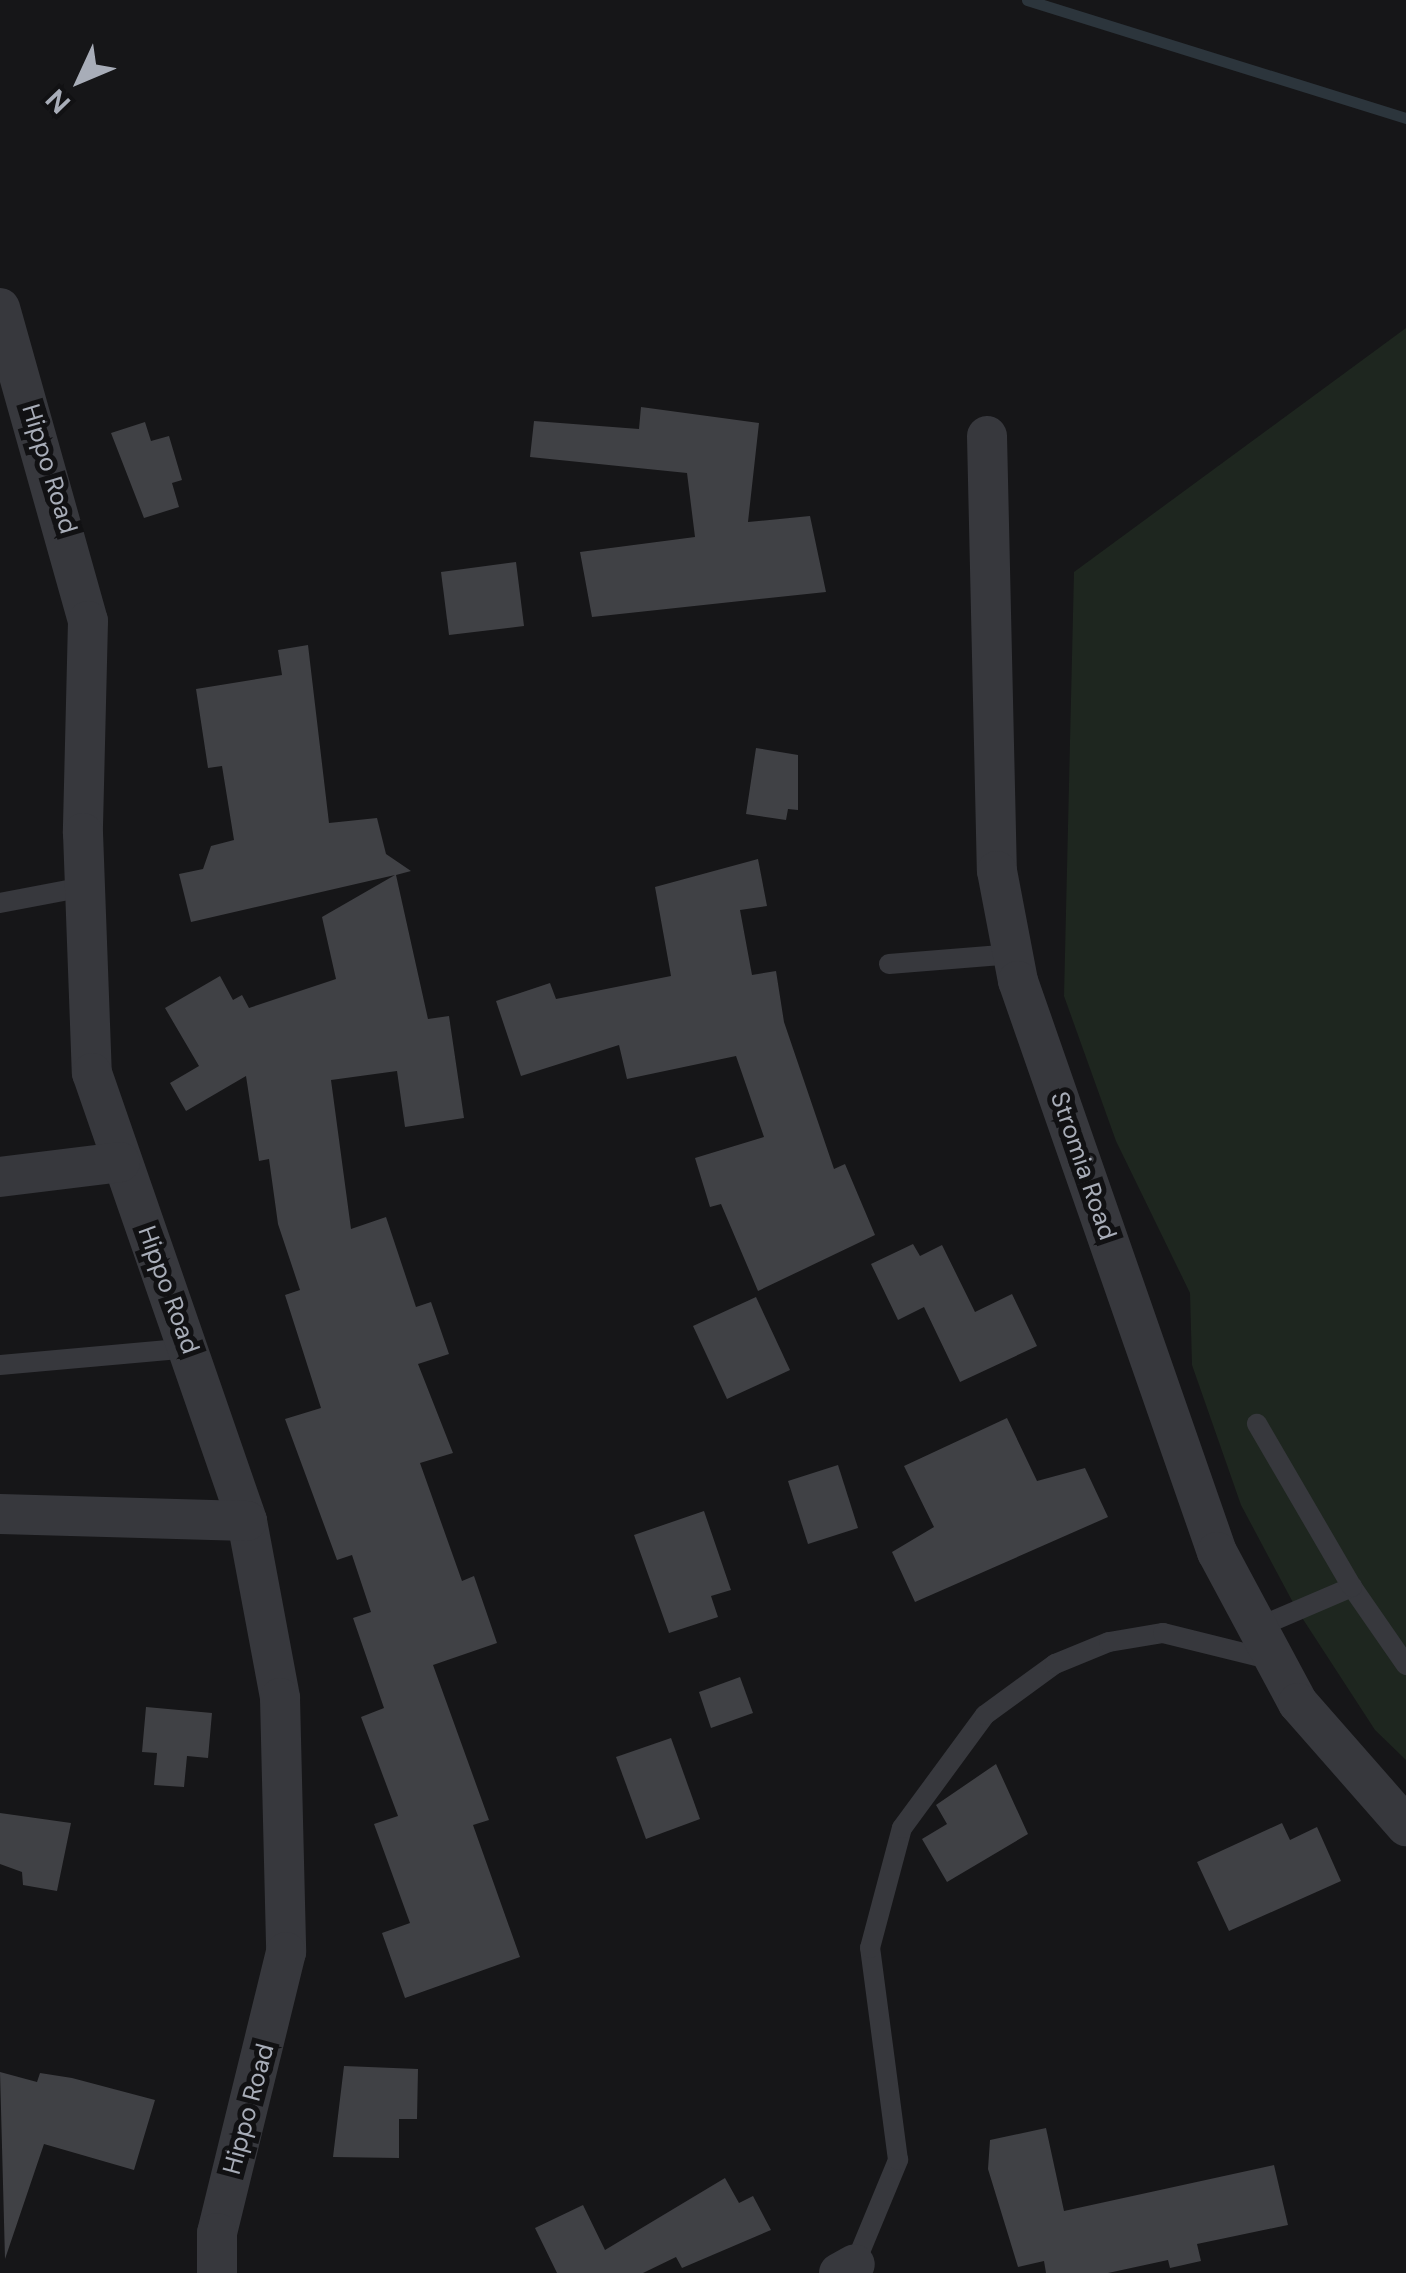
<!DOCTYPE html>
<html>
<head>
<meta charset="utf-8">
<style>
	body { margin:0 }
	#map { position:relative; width:1406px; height:2273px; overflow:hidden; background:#161618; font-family:"DM Sans",sans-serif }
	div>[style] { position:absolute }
	.green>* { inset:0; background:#1e261f }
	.stream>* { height:11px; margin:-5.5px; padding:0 5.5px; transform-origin:5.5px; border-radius:5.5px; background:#2c353c }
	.building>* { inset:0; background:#404145 }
	.lane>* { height:20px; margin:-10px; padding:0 10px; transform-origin:10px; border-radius:10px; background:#37383d }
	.street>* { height:40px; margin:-20px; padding:0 20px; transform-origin:20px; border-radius:20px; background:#37383d }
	span { translate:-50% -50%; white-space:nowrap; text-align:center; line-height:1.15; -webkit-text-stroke:10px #111113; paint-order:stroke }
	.street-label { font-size:25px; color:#a8adb8 }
	.north { position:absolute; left:30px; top:30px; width:100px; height:100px; -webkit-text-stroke:8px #111113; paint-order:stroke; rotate:226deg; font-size:28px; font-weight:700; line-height:40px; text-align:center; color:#a8adb8 }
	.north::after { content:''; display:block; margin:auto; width:35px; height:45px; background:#a8adb8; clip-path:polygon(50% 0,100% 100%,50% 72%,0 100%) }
</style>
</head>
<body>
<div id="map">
	<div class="green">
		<i style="clip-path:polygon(1406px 328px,1406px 1760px,1375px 1730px,1297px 1610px,1241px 1505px,1192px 1365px,1190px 1293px,1116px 1141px,1064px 996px,1074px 572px)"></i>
	</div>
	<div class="stream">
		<i style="left:1027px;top:0;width:397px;rotate:17.3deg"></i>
	</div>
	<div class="building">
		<i style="clip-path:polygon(641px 407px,759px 423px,748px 522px,810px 516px,826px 592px,592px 617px,580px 552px,695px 537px,687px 473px,530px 457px,534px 421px,639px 429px)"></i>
		<i style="clip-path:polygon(145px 422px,151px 441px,169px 436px,182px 480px,172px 483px,179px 507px,144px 518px,111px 433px)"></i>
		<i style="clip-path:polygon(516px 562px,524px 626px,449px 635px,441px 572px)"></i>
		<i style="clip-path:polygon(308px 645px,329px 823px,377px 818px,386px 854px,411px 871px,396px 875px,428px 1019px,449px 1016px,464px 1118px,405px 1127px,397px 1071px,331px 1080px,351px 1229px,386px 1217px,416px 1307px,431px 1302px,449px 1354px,418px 1364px,453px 1453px,420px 1463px,462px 1581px,474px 1576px,497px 1643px,433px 1665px,489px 1820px,473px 1825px,520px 1957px,405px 1998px,382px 1933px,410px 1923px,374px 1824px,398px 1816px,361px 1717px,384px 1708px,353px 1618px,371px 1612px,352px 1555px,337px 1560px,285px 1419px,321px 1408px,285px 1295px,300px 1290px,278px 1224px,269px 1159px,259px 1161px,246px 1076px,186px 1111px,170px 1083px,199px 1066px,165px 1008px,220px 976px,233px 1000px,242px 995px,249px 1008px,336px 979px,322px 917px,395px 875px,191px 922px,179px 874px,203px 869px,211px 846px,234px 840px,222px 766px,208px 768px,196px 689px,282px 675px,278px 650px)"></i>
		<i style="clip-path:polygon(756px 748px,798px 755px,798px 810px,788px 809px,786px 820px,746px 814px)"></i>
		<i style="clip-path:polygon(758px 859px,767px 906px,740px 910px,752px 975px,776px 971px,784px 1022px,834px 1169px,845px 1164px,875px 1235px,758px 1291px,721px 1204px,710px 1207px,695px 1158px,764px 1137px,736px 1056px,627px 1079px,619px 1045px,521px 1076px,496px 1001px,550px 983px,556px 999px,671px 976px,655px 887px)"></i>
		<i style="clip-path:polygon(913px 1244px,920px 1256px,942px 1245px,975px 1312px,1012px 1294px,1037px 1346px,960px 1382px,924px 1307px,898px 1320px,871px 1264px)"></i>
		<i style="clip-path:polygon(756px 1297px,790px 1370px,727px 1399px,693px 1326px)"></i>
		<i style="clip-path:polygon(1007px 1418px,1037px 1481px,1085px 1468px,1108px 1517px,915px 1602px,892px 1552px,934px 1527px,904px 1466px)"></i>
		<i style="clip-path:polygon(838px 1465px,858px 1528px,808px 1544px,788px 1481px)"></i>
		<i style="clip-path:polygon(704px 1511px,731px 1590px,711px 1596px,718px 1617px,669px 1633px,634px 1535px)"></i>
		<i style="clip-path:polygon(740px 1677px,753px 1713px,711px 1728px,699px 1692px)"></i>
		<i style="clip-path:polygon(146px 1707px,212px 1713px,208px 1758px,187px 1756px,184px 1787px,154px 1785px,157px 1753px,142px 1752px)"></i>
		<i style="clip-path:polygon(671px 1738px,700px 1819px,646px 1839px,616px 1757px)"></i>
		<i style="clip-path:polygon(996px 1764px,1028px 1834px,947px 1882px,922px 1839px,947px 1824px,936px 1805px)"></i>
		<i style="clip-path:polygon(0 1813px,71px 1823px,57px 1891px,23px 1885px,22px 1872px,0 1864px)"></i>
		<i style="clip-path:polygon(1282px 1823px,1290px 1840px,1317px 1827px,1341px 1881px,1229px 1931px,1197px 1862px)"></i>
		<i style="clip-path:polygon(344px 2066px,418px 2069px,417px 2119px,399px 2119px,399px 2158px,333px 2157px)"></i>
		<i style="clip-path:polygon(0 2072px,37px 2082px,40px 2073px,72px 2078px,155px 2100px,134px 2170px,44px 2144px,5px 2259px)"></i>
		<i style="clip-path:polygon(1046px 2128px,1064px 2211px,1274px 2165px,1288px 2225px,1197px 2244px,1201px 2261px,1170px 2268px,1168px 2260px,1108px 2273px,1046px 2273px,1044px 2261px,1018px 2267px,988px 2169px,990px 2140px)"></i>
		<i style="clip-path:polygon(725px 2178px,739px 2203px,753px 2196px,771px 2230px,682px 2268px,676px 2257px,643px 2273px,557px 2273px,535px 2228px,583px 2205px,605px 2250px)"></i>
	</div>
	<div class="lane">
		<i style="left:0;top:903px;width:86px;rotate:-10.8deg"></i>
		<i style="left:889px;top:964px;width:125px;rotate:-4.6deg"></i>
		<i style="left:0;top:1365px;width:191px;rotate:-5.1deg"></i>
		<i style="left:1352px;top:1587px;width:95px;rotate:55.3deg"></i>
		<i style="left:1254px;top:1629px;width:107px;rotate:-23.2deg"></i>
		<i style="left:1352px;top:1587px;width:189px;rotate:-120.2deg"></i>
		<i style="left:855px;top:2264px;width:113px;rotate:-67.5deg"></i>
		<i style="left:898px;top:2160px;width:214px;rotate:-97.5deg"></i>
		<i style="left:870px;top:1948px;width:124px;rotate:-75.1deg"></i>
		<i style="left:902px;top:1828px;width:140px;rotate:-53.7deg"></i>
		<i style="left:985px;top:1715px;width:87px;rotate:-36.1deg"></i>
		<i style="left:1055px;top:1664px;width:58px;rotate:-22.2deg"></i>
		<i style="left:1109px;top:1642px;width:55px;rotate:-9.5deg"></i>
		<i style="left:1163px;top:1633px;width:112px;rotate:13.9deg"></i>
	</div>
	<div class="street">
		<i style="left:0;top:308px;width:325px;rotate:74.3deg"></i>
		<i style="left:88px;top:621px;width:212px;rotate:91.4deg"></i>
		<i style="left:83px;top:833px;width:240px;rotate:87.9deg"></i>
		<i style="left:92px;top:1073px;width:474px;rotate:70.9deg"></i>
		<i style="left:247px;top:1521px;width:180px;rotate:79.4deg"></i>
		<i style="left:280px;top:1698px;width:254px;rotate:88.6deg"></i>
		<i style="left:286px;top:1952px;width:289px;rotate:103.8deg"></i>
		<i style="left:217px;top:2233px;width:40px;rotate:90deg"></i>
		<i style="left:987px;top:436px;width:435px;rotate:88.7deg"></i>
		<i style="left:997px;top:871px;width:112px;rotate:79.2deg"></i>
		<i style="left:1018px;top:981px;width:605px;rotate:70.79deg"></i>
		<i style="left:1217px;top:1552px;width:171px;rotate:61.8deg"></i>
		<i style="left:1298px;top:1703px;width:164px;rotate:48.7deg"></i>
		<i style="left:0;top:1177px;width:121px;rotate:-7.1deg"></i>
		<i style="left:0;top:1514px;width:247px;rotate:1.6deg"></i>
		<i style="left:839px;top:2273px;width:18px;rotate:-29deg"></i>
	</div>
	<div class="street-label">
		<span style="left:49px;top:469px;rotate:73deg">Hippo Road</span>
		<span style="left:1083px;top:1166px;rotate:71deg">Stromia Road</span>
		<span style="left:168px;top:1290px;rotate:70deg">Hippo Road</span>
		<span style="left:249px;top:2109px;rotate:-75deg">Hippo Road</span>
	</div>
	<div class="north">N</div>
</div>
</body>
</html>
